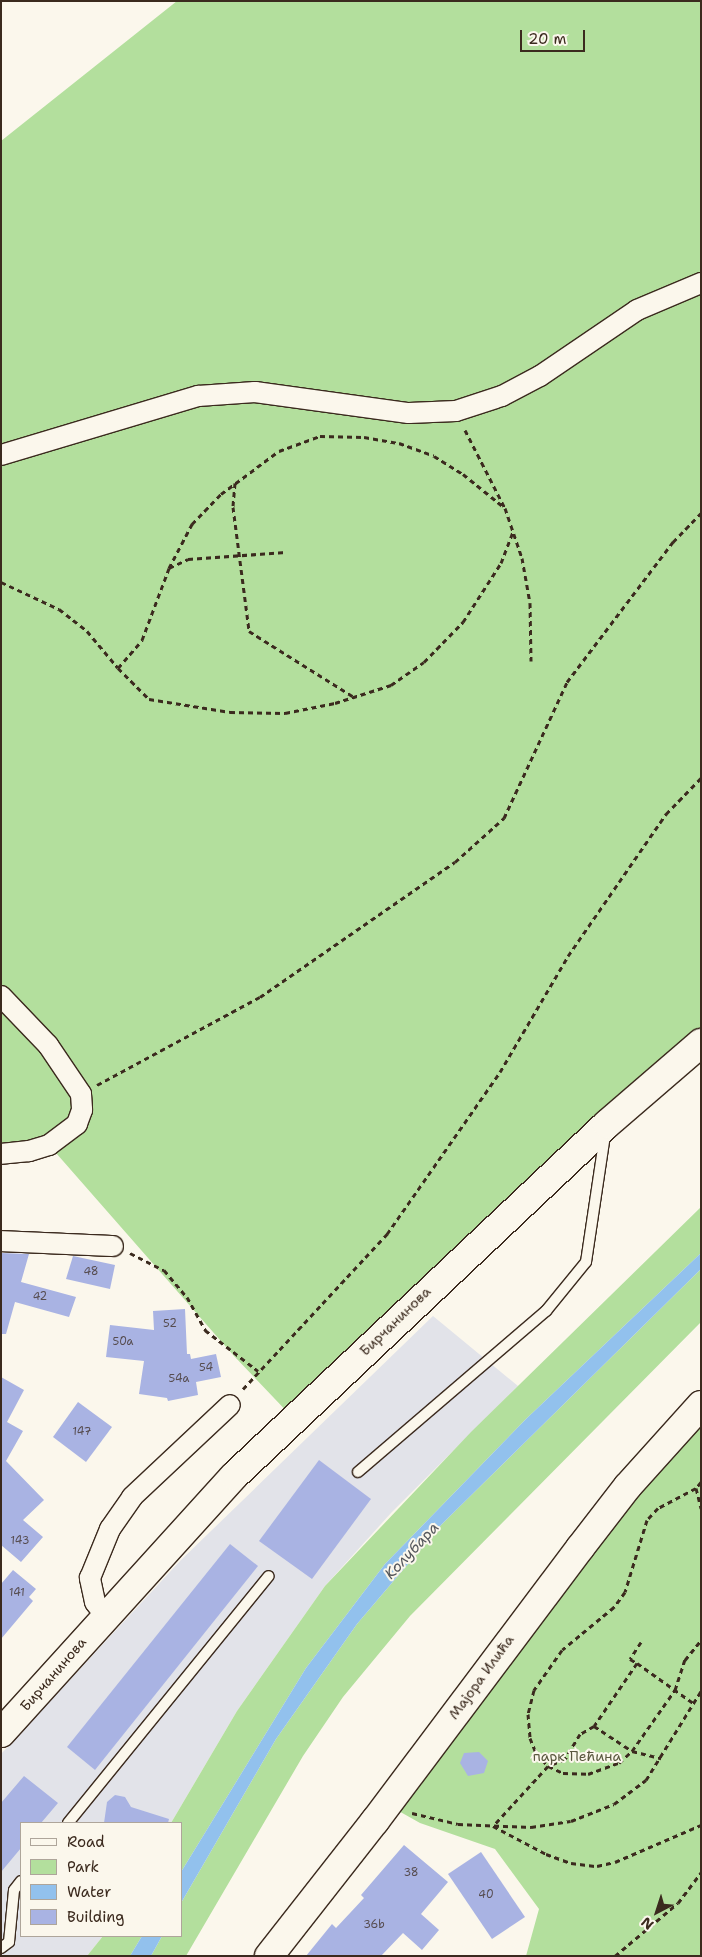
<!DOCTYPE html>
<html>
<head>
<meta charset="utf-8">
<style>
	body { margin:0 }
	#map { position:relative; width:702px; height:1957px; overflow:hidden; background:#fbf7ec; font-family:"Shantell Sans",sans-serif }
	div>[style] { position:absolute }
	.built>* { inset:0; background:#e2e3e9 }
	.green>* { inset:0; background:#b3df9d }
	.water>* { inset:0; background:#92c1ed }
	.building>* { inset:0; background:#a9b3e3 }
	.path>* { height:3px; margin-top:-1.5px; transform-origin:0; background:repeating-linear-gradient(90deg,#3b2a1e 0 5px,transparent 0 9px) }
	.roads { filter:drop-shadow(1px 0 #3b2a1e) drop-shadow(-1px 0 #3b2a1e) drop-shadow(0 1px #3b2a1e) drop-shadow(0 -1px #3b2a1e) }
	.lane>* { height:10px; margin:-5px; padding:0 5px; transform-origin:5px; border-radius:5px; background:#fbf7ec }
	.street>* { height:20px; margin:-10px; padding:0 10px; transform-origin:10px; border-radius:10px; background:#fbf7ec }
	.secondary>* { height:28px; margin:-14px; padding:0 14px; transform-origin:14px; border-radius:14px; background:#fbf7ec }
	.primary>* { height:28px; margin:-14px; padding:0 14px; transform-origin:14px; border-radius:14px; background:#fbf7ec }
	span { translate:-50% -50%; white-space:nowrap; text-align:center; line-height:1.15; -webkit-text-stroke:4px #fbf7ec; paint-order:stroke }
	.number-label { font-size:11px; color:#564c4f }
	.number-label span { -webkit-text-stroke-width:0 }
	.street-label { font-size:14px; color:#3b2a1e }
	.park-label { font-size:14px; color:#59573e }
	.water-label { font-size:15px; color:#55575c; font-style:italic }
	.frame { position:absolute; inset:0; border:2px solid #3b2a1e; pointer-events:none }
	.legend { position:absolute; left:20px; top:1822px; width:162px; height:115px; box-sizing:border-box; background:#fbf7ec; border:1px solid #aea59a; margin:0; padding:6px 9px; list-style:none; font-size:15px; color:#3b2a1e }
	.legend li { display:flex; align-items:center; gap:10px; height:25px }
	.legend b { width:25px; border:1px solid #aea59a }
	.north { position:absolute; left:632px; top:1887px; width:50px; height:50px; -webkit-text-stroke:4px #fbf7ec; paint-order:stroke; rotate:220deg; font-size:14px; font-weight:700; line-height:20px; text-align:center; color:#3b2a1e }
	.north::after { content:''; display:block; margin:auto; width:18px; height:22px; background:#3b2a1e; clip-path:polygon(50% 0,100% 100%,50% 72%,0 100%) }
	.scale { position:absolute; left:520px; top:30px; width:65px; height:22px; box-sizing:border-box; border:2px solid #3b2a1e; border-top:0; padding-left:6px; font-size:15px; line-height:18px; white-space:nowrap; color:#3b2a1e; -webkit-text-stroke:4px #fbf7ec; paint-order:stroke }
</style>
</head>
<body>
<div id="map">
	<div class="built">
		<i style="clip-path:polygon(433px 1316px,518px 1386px,391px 1513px,325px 1586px,237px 1711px,171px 1823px,21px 1823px,21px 1936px,103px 1936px,87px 1956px,1px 1956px,1px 1754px,180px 1561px)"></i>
	</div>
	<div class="green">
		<i style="clip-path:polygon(177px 1px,701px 1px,701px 1043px,294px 1419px,234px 1356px,49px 1145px,1px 1154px,1px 141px)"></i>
		<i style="clip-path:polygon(701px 1207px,701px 1253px,526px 1419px,385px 1564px,306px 1668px,181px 1872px,181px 1823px,171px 1823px,237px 1711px,325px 1586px,471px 1432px)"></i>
		<i style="clip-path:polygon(701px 1269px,701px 1322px,410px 1616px,343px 1697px,303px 1756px,186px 1956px,151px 1956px,162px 1936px,181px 1936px,181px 1903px,276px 1739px,357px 1624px,442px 1524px)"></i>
		<i style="clip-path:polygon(701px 1405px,701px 1956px,526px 1956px,539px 1909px,495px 1849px,420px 1823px,388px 1805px)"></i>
		<i style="clip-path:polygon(103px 1936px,142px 1936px,130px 1956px,87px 1956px)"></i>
	</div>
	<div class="water">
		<i style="clip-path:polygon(701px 1253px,701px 1269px,442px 1524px,357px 1624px,276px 1739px,181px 1903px,181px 1872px,306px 1668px,385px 1564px,526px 1419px)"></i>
		<i style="clip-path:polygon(142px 1936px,162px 1936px,151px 1956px,130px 1956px)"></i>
	</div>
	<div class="building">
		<i style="clip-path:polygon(1px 1253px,29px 1254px,21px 1282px,76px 1297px,69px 1317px,15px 1302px,6px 1334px,1px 1334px)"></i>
		<i style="clip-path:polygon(73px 1256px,115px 1265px,110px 1289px,66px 1279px)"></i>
		<i style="clip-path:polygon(185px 1309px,187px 1354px,190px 1354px,191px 1359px,216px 1354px,221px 1377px,196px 1382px,198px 1395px,168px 1401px,167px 1398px,139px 1394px,144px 1361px,106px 1357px,110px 1325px,154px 1330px,153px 1311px)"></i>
		<i style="clip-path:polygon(1px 1377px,24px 1390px,7px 1422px,23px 1431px,6px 1461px,44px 1500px,23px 1520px,43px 1537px,21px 1562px,1px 1545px)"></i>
		<i style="clip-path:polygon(78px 1402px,112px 1427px,86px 1462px,53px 1437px)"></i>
		<i style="clip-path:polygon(319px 1460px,371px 1499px,312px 1579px,259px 1541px)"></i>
		<i style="clip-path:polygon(230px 1544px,258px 1566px,95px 1770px,67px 1747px)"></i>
		<i style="clip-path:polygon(13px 1570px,36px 1589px,29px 1597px,33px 1601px,1px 1639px,1px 1584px)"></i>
		<i style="clip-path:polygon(479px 1752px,488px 1761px,484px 1773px,468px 1776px,460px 1763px,464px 1753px)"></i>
		<i style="clip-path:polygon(24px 1776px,58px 1803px,41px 1823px,21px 1823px,21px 1848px,1px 1872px,1px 1803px)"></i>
		<i style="clip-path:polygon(115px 1795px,125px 1797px,131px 1807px,169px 1819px,168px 1823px,104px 1823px,107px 1802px)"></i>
		<i style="clip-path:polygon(404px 1845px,448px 1882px,421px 1914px,439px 1930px,422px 1950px,403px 1933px,381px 1956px,306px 1956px,332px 1924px,336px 1928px,364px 1898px,361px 1895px)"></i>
		<i style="clip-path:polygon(481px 1852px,525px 1917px,492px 1939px,448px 1874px)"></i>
	</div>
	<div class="path">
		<i style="left:465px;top:430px;width:88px;rotate:62.9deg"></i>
		<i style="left:505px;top:508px;width:53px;rotate:71.2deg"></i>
		<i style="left:522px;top:558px;width:46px;rotate:79.9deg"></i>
		<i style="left:530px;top:603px;width:58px;rotate:89deg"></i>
		<i style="left:235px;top:483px;width:24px;rotate:95deg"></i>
		<i style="left:233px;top:507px;width:125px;rotate:82.6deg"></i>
		<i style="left:249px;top:631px;width:124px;rotate:32.2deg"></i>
		<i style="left:169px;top:568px;width:50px;rotate:-62.4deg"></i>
		<i style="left:192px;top:524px;width:42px;rotate:-46deg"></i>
		<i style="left:221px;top:494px;width:72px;rotate:-36.6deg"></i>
		<i style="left:279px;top:451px;width:44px;rotate:-20.1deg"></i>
		<i style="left:320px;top:436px;width:44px;rotate:1.3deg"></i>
		<i style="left:364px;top:437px;width:36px;rotate:10deg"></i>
		<i style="left:399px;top:443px;width:37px;rotate:20deg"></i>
		<i style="left:434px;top:456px;width:34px;rotate:32deg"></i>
		<i style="left:463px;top:474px;width:54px;rotate:39deg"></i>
		<i style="left:1px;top:582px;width:64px;rotate:25deg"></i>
		<i style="left:59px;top:609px;width:36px;rotate:38deg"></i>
		<i style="left:87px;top:631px;width:48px;rotate:50deg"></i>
		<i style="left:118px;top:668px;width:37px;rotate:-49deg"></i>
		<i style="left:142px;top:640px;width:77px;rotate:-69.4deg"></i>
		<i style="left:169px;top:568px;width:21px;rotate:-25deg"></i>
		<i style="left:188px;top:559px;width:98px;rotate:-4.1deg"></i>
		<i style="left:118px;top:668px;width:44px;rotate:45deg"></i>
		<i style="left:149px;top:699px;width:82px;rotate:9.1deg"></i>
		<i style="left:230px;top:712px;width:55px;rotate:1deg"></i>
		<i style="left:285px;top:713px;width:51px;rotate:-11.3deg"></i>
		<i style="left:335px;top:703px;width:59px;rotate:-17.8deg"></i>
		<i style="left:391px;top:685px;width:40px;rotate:-34.9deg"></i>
		<i style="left:424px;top:662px;width:56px;rotate:-45.7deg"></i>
		<i style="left:463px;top:622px;width:70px;rotate:-57.2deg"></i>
		<i style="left:501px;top:563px;width:34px;rotate:-69deg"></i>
		<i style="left:97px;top:1085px;width:185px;rotate:-28.4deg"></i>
		<i style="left:260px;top:997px;width:237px;rotate:-34.7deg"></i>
		<i style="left:455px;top:862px;width:66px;rotate:-41.9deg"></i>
		<i style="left:504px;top:818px;width:150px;rotate:-65.1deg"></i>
		<i style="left:567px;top:682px;width:176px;rotate:-52.9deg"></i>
		<i style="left:673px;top:542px;width:40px;rotate:-46deg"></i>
		<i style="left:130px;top:1253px;width:38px;rotate:27deg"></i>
		<i style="left:164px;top:1270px;width:35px;rotate:50deg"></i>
		<i style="left:187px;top:1297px;width:38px;rotate:61deg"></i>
		<i style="left:205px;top:1330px;width:67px;rotate:37.7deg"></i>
		<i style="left:243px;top:1389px;width:212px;rotate:-47.1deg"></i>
		<i style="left:387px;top:1234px;width:198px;rotate:-55.1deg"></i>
		<i style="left:500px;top:1072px;width:134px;rotate:-59.6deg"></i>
		<i style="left:568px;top:956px;width:173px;rotate:-55.4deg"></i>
		<i style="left:666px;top:814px;width:50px;rotate:-45.8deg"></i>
		<i style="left:701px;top:1482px;width:8px;rotate:130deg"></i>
		<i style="left:696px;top:1488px;width:43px;rotate:152.2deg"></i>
		<i style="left:658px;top:1508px;width:16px;rotate:133deg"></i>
		<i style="left:647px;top:1520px;width:75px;rotate:107deg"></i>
		<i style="left:625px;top:1592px;width:19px;rotate:126deg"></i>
		<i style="left:614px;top:1607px;width:67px;rotate:140.4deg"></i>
		<i style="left:562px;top:1650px;width:49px;rotate:125deg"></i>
		<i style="left:534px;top:1690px;width:25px;rotate:104deg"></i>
		<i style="left:528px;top:1714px;width:24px;rotate:85deg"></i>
		<i style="left:530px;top:1738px;width:16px;rotate:68deg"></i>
		<i style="left:536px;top:1753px;width:18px;rotate:47deg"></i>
		<i style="left:548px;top:1766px;width:17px;rotate:25deg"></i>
		<i style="left:563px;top:1773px;width:25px;rotate:2deg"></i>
		<i style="left:588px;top:1774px;width:33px;rotate:-20deg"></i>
		<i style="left:619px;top:1763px;width:18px;rotate:-43deg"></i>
		<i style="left:632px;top:1751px;width:75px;rotate:-54.8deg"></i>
		<i style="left:675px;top:1690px;width:32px;rotate:-72deg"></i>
		<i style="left:685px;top:1660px;width:26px;rotate:-51deg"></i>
		<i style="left:696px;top:1488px;width:21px;rotate:76deg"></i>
		<i style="left:641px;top:1642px;width:20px;rotate:123deg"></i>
		<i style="left:630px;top:1659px;width:8px;rotate:30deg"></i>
		<i style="left:637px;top:1663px;width:76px;rotate:124.3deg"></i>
		<i style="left:594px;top:1726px;width:16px;rotate:150deg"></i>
		<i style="left:580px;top:1734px;width:29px;rotate:121deg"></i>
		<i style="left:565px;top:1759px;width:18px;rotate:158deg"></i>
		<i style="left:548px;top:1766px;width:81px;rotate:132.5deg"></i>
		<i style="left:493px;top:1826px;width:60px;rotate:27.8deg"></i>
		<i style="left:546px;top:1854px;width:27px;rotate:20deg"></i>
		<i style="left:571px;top:1863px;width:26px;rotate:7deg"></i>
		<i style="left:597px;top:1866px;width:18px;rotate:-13deg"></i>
		<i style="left:615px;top:1862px;width:94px;rotate:-23.3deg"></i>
		<i style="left:637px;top:1663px;width:69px;rotate:35.5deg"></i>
		<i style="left:594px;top:1726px;width:45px;rotate:33.3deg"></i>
		<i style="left:632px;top:1751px;width:30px;rotate:14deg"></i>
		<i style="left:412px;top:1813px;width:47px;rotate:13.4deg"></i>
		<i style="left:458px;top:1824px;width:73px;rotate:2.4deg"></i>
		<i style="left:531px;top:1827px;width:40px;rotate:-8.5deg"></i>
		<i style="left:571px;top:1821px;width:46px;rotate:-21.6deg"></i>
		<i style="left:614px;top:1804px;width:40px;rotate:-37deg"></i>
		<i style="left:646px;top:1780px;width:105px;rotate:-58.3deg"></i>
		<i style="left:615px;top:1956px;width:82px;rotate:-40.1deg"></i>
		<i style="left:678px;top:1903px;width:39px;rotate:-53deg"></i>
	</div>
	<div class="roads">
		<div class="lane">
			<i style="left:358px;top:1472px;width:248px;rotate:-40.6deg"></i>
			<i style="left:546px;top:1311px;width:63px;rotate:-50.8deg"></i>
			<i style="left:586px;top:1262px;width:128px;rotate:-81.5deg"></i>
			<i style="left:68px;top:1823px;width:318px;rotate:-50.9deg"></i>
			<i style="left:1px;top:1948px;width:10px;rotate:-37deg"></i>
			<i style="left:9px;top:1942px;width:52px;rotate:-84.5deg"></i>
			<i style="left:14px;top:1890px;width:11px;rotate:-52deg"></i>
		</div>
		<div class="street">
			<i style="left:1px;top:455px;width:206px;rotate:-16.7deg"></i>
			<i style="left:198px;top:396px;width:57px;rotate:-4deg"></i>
			<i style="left:255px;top:392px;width:155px;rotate:7.8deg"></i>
			<i style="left:409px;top:413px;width:47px;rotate:-2.4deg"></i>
			<i style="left:456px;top:411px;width:48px;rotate:-18.1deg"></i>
			<i style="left:502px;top:396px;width:43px;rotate:-27.8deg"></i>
			<i style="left:540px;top:376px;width:117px;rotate:-34.2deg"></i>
			<i style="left:637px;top:310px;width:69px;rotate:-22.9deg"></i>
			<i style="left:1px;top:996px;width:68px;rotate:46.2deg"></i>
			<i style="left:48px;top:1045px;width:59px;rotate:56deg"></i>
			<i style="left:81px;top:1094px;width:16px;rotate:86deg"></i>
			<i style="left:82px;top:1110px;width:15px;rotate:110deg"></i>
			<i style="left:77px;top:1124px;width:35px;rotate:143deg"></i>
			<i style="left:49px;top:1145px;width:21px;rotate:163deg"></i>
			<i style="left:29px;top:1151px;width:28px;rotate:174deg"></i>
			<i style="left:1px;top:1241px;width:112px;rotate:2.6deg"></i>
			<i style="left:105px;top:1615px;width:16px;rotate:-128deg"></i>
			<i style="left:95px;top:1602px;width:25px;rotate:-102deg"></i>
			<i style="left:90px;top:1578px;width:53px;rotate:-67.8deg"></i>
			<i style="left:110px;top:1529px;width:39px;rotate:-55deg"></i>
			<i style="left:132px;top:1497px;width:134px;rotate:-43.2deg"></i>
		</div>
		<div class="secondary">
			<i style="left:1px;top:1733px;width:347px;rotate:-47.8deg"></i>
			<i style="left:234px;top:1476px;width:513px;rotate:-43.34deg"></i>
			<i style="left:607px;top:1124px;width:124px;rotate:-40.8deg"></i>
		</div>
		<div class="primary">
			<i style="left:269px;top:1956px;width:172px;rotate:-51.9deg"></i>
			<i style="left:375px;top:1821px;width:341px;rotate:-53.1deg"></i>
			<i style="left:580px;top:1548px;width:78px;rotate:-52.3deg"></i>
			<i style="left:628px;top:1486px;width:109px;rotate:-48deg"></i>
		</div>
	</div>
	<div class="number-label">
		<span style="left:91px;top:1272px">48</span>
		<span style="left:40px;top:1297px">42</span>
		<span style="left:170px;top:1324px">52</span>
		<span style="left:123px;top:1342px">50a</span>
		<span style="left:206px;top:1368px">54</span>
		<span style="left:179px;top:1379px">54a</span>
		<span style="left:82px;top:1432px">147</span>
		<span style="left:20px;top:1541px">143</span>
		<span style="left:17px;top:1593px">141</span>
		<span style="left:411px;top:1873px">38</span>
		<span style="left:486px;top:1895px">40</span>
		<span style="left:374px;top:1925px">36b</span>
	</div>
	<div class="street-label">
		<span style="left:395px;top:1321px;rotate:-44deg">Бирчанинова</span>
		<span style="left:53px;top:1674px;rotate:-49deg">Бирчанинова</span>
		<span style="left:481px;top:1677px;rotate:-54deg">Мајора Илића</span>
	</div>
	<div class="park-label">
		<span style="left:577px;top:1756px">парк Пећина</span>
	</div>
	<div class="water-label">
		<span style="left:412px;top:1551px;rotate:-47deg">Колубара</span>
	</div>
	<div class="frame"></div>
	<ul class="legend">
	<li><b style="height:6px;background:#fbf7ec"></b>Road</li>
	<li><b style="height:14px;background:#b3df9d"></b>Park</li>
	<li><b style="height:14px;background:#92c1ed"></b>Water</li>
	<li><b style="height:14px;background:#a9b3e3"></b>Building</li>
	</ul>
	<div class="north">N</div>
	<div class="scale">20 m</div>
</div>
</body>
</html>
